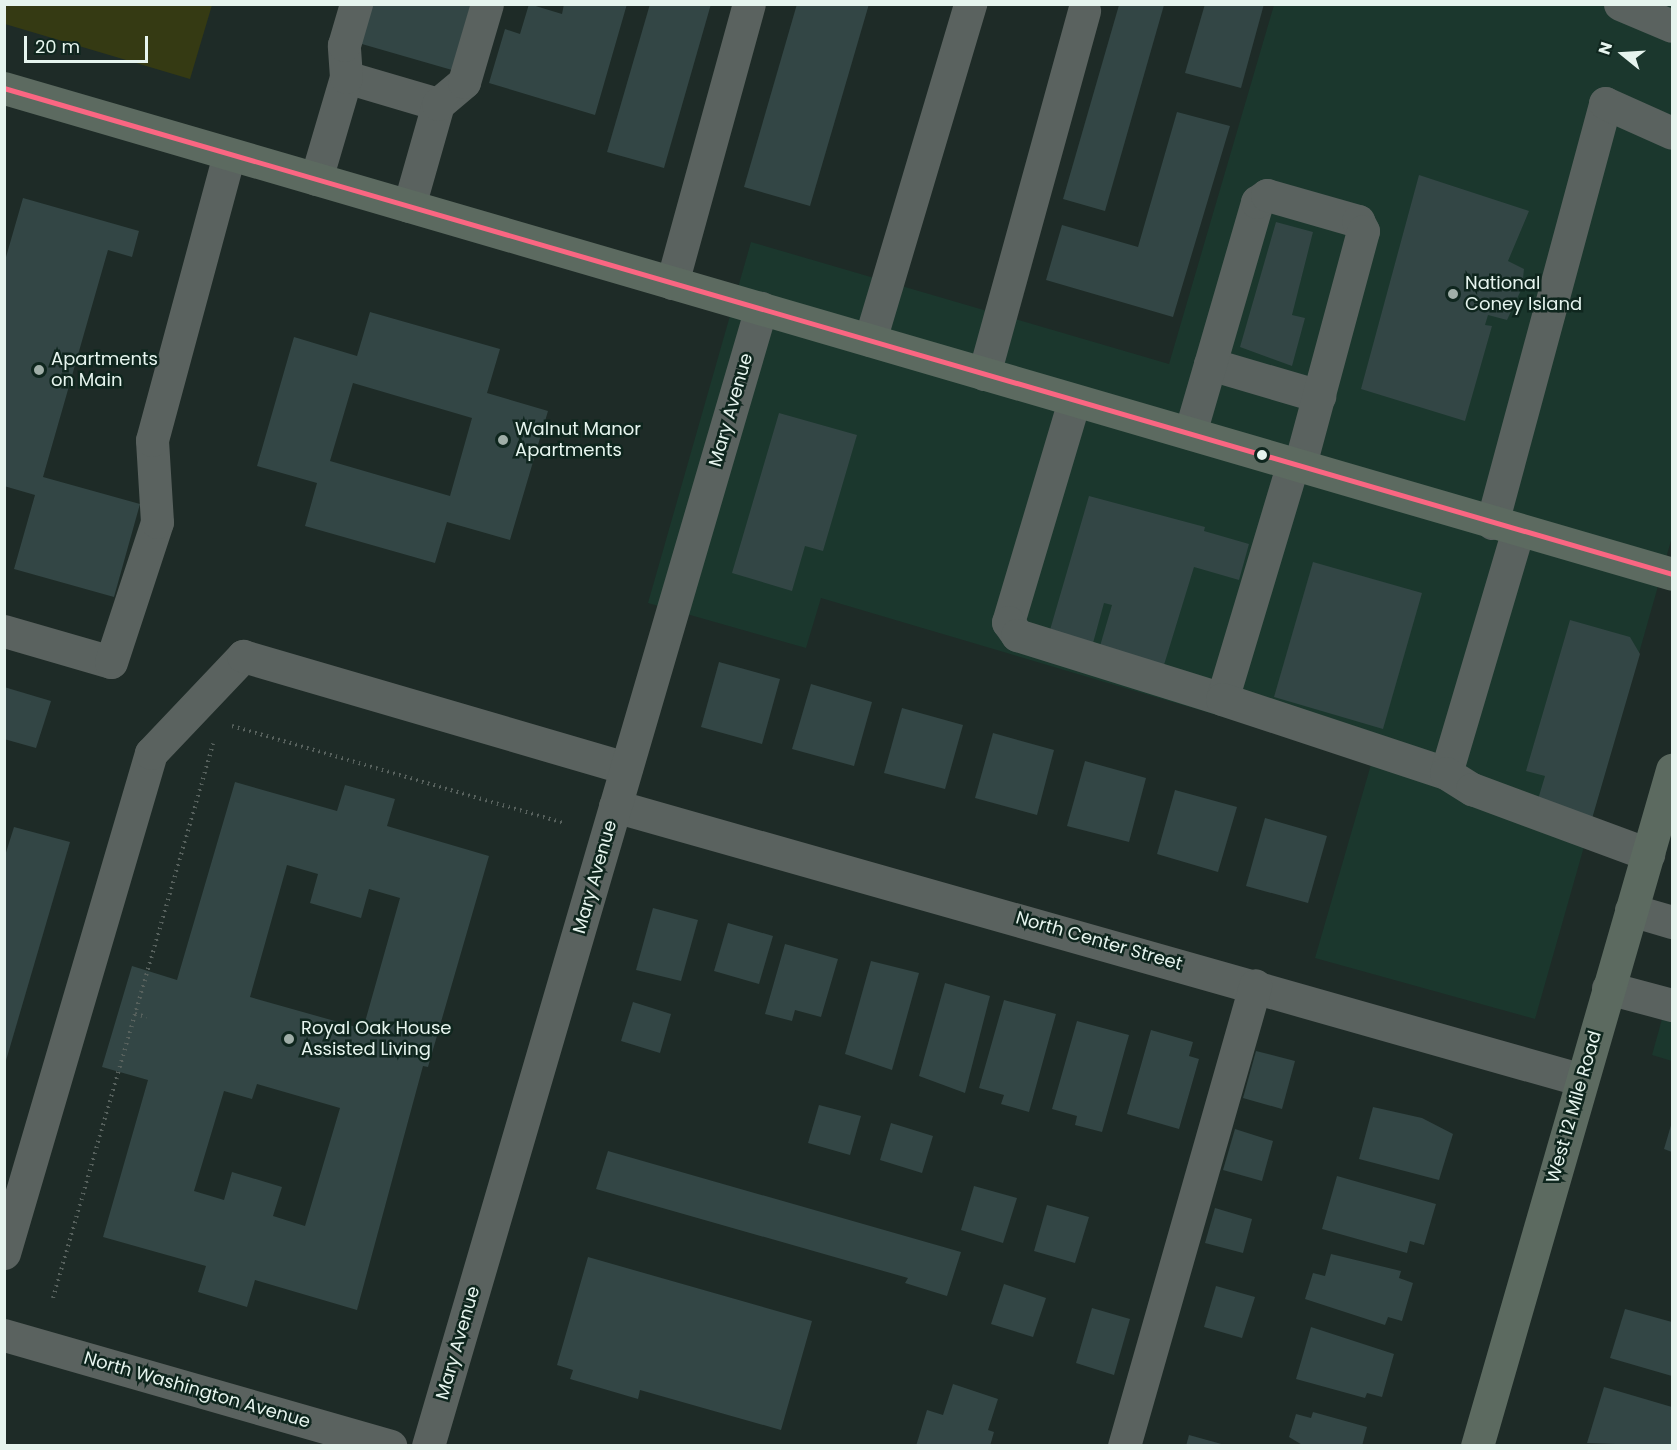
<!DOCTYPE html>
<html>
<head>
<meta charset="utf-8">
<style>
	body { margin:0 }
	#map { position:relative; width:1677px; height:1450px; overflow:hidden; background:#1e2b27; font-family:Poppins,sans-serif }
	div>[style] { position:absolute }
	.built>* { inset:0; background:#1b372d }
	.green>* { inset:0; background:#353a13 }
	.building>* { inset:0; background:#334645 }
	.path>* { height:4px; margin-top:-2px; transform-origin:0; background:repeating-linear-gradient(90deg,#57615d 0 1.5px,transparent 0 6px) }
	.minor>* { height:33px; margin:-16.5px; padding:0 16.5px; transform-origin:16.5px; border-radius:16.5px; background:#5a625f }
	.major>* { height:33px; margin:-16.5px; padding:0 16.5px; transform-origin:16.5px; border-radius:16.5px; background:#5c6a60 }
	.bus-1>* { height:4.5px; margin:-2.25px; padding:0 2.25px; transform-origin:2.25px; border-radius:2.25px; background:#fa6682 }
	.dots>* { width:16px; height:16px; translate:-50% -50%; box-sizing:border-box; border:3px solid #0f261e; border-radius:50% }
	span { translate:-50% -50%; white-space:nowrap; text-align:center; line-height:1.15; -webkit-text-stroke:5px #0f261e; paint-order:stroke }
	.poi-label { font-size:18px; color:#e6f4ee }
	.left { translate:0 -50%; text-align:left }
	.street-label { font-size:18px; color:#e6f4ee }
	.frame { position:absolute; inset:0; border:6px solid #e6f4ee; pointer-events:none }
	.north { position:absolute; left:1593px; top:24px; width:60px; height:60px; -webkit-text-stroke:4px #0f261e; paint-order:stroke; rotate:288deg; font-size:16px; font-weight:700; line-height:24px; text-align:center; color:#e6f4ee }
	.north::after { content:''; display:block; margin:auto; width:21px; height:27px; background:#e6f4ee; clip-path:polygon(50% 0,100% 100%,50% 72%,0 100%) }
	.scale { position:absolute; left:24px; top:36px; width:124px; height:27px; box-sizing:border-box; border:3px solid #e6f4ee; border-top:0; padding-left:8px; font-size:18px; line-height:21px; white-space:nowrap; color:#e6f4ee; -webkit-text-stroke:4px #0f261e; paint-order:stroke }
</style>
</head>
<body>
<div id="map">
	<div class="built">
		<i style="clip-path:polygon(1274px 5px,1672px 5px,1672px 537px,1535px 1019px,1315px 958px,1372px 761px,821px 598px,806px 648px,648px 603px,751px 242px,1169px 364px)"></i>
		<i style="clip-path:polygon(1672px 983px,1672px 1061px,1652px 1055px)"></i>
	</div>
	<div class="green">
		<i style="clip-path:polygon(4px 5px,5px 4px,212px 5px,190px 79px,5px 24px)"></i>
	</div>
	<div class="building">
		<i style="clip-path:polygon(359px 4px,471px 4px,452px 70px,348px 40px)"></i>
		<i style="clip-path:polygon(529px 4px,562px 14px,564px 4px,627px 4px,595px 115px,489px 83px,505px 29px,520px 34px)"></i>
		<i style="clip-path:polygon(650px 4px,711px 4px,664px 168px,607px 152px)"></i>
		<i style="clip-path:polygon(797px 4px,869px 4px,810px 206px,744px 187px)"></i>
		<i style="clip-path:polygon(1205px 4px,1264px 4px,1241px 88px,1185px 73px)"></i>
		<i style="clip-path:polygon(1119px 5px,1164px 5px,1105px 211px,1063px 199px)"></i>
		<i style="clip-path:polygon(1177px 112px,1230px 126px,1173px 317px,1046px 280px,1062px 225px,1138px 247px)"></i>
		<i style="clip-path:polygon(1419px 175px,1529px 211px,1508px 261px,1524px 269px,1522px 288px,1507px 320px,1488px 315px,1485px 325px,1492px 326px,1465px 421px,1361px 389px)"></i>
		<i style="clip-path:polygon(23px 198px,139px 231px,132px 257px,108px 250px,43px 477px,140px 504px,114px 597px,14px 569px,35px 495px,4px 486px,4px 264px)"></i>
		<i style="clip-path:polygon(1276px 222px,1313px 232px,1292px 315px,1305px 318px,1292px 366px,1240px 347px)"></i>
		<i style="clip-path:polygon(evenodd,370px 312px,500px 349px,487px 393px,548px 411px,510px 540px,447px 522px,435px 563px,305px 526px,317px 483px,257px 466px,294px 337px,357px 356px,370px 312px,353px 383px,472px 418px,450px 496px,330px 461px,353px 383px)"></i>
		<i style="clip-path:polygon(779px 413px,857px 435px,823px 551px,805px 546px,792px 591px,732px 573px)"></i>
		<i style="clip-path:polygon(1089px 496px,1205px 527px,1204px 531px,1249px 544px,1239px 580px,1194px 567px,1164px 665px,1100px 646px,1112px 605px,1104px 603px,1093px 643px,1050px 630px)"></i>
		<i style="clip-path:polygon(1313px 562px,1422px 593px,1383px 729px,1274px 697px)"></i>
		<i style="clip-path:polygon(1570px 620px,1630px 637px,1640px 654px,1591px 822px,1536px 806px,1545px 776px,1526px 771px)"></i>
		<i style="clip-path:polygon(719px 662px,780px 679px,762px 744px,701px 727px)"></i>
		<i style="clip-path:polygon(811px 684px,872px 702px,854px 766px,792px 749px)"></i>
		<i style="clip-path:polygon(4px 687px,51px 701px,36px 748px,4px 739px)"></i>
		<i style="clip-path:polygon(902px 708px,963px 725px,945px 789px,884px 773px)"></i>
		<i style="clip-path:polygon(993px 733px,1054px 750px,1037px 815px,975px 798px)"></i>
		<i style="clip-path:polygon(1085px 761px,1146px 778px,1129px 842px,1067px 826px)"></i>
		<i style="clip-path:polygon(evenodd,235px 782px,337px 811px,345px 785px,395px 799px,387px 826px,489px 856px,428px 1067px,423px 1066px,357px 1310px,255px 1280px,247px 1307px,198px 1292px,206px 1266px,103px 1237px,148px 1080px,102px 1067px,132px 966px,177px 980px,235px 782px,287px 865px,318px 874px,310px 903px,361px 918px,369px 889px,400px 898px,363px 1029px,250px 997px,287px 865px,235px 782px,257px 1084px,340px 1108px,305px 1226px,273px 1216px,282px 1187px,232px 1172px,224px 1200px,194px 1191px,224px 1091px,252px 1099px,257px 1084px)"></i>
		<i style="clip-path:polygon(1175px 790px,1237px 807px,1218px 872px,1157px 854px)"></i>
		<i style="clip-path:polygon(1265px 818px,1327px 836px,1308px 903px,1246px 886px)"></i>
		<i style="clip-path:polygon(14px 827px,70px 842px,5px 1064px,4px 859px)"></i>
		<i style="clip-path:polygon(653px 908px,698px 920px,681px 981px,636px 970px)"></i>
		<i style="clip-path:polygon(728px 923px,773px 936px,759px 984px,714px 971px)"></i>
		<i style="clip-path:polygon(785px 944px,838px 959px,821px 1017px,795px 1010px,792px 1021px,765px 1014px)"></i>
		<i style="clip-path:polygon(871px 961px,919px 973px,892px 1070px,845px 1054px)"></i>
		<i style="clip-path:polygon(945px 983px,990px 996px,965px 1093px,919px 1076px)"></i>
		<i style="clip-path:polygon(1004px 1000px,1056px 1014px,1029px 1112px,1001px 1104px,1004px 1095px,979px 1088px)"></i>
		<i style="clip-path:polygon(633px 1002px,671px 1014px,660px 1053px,621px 1041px)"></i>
		<i style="clip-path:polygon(1077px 1021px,1129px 1035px,1102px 1132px,1075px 1125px,1077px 1116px,1052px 1109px)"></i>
		<i style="clip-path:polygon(1151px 1030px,1193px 1042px,1189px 1056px,1199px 1059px,1179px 1129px,1127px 1114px)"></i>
		<i style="clip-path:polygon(1256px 1051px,1295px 1061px,1282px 1109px,1243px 1098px)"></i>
		<i style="clip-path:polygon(819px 1105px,861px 1116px,850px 1155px,808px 1143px)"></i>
		<i style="clip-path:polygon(1373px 1107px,1422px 1118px,1453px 1134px,1439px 1180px,1359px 1159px)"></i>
		<i style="clip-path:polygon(1672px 1122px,1672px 1152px,1664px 1149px)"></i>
		<i style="clip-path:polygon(891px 1123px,933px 1136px,922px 1173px,880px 1160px)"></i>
		<i style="clip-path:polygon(1235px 1129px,1273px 1141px,1262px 1181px,1223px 1170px)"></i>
		<i style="clip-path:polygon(608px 1151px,961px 1252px,947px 1296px,905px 1283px,908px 1278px,596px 1189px)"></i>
		<i style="clip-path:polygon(1337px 1176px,1436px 1204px,1424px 1245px,1410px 1241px,1407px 1253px,1322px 1229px)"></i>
		<i style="clip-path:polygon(974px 1186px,1017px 1198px,1003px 1243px,961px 1230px)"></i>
		<i style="clip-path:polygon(1047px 1205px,1089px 1217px,1075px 1263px,1034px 1251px)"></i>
		<i style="clip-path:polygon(1215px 1208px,1252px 1219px,1243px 1253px,1205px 1243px)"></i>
		<i style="clip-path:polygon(1331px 1254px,1401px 1271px,1399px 1278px,1413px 1283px,1402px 1321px,1388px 1317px,1385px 1325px,1305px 1299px,1313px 1273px,1325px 1276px)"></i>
		<i style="clip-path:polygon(588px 1257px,812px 1321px,781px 1430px,640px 1390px,638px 1399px,570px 1379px,573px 1370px,557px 1365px)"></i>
		<i style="clip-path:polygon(1004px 1284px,1046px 1298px,1033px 1337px,991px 1324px)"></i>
		<i style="clip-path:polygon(1216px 1286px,1255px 1297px,1242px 1338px,1204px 1327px)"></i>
		<i style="clip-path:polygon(1092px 1308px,1130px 1319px,1114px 1375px,1076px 1363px)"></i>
		<i style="clip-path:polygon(1625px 1309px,1672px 1322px,1672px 1376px,1610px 1358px)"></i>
		<i style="clip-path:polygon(1311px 1327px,1394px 1354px,1382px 1397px,1367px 1393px,1365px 1398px,1296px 1379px)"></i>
		<i style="clip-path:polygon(953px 1384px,998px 1399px,988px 1430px,994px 1432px,990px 1446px,916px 1446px,927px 1410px,943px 1415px)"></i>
		<i style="clip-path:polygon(1604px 1387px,1672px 1407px,1672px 1446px,1587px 1443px)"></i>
		<i style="clip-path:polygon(1313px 1412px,1367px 1427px,1362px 1446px,1304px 1446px,1289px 1437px,1296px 1414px,1311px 1418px)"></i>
		<i style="clip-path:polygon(1189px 1435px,1225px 1445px,1224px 1446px,1186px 1446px)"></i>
	</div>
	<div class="path">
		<i style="left:232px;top:726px;width:346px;rotate:16.3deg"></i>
		<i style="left:135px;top:1014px;width:12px;rotate:14deg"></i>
		<i style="left:53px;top:1298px;width:577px;rotate:-73.89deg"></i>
	</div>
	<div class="minor">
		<i style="left:1620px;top:4px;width:56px;rotate:22.9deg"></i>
		<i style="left:346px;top:77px;width:96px;rotate:16.4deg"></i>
		<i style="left:316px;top:179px;width:106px;rotate:-73.6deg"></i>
		<i style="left:346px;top:77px;width:32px;rotate:-94deg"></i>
		<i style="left:344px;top:45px;width:43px;rotate:-73.7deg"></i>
		<i style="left:409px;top:206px;width:106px;rotate:-74.1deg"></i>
		<i style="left:438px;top:104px;width:34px;rotate:-40deg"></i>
		<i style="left:464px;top:82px;width:81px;rotate:-73.6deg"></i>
		<i style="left:672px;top:283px;width:289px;rotate:-74.6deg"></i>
		<i style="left:870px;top:340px;width:351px;rotate:-73.4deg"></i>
		<i style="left:1210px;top:364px;width:114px;rotate:16.4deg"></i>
		<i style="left:984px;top:374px;width:377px;rotate:-74.6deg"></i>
		<i style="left:1074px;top:401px;width:231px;rotate:106.6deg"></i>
		<i style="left:1008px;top:622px;width:16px;rotate:55deg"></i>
		<i style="left:1017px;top:635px;width:215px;rotate:17.3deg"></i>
		<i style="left:1190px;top:433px;width:241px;rotate:-73.8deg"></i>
		<i style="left:1257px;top:202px;width:12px;rotate:-35deg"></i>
		<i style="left:1267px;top:195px;width:95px;rotate:15.9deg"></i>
		<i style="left:1358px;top:221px;width:11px;rotate:63deg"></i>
		<i style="left:1363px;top:231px;width:242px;rotate:105.1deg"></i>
		<i style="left:1293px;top:463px;width:246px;rotate:106.7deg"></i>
		<i style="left:1222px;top:699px;width:236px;rotate:18.3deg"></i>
		<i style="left:1492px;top:523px;width:435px;rotate:-74.9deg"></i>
		<i style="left:1605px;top:103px;width:73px;rotate:24.1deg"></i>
		<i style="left:1518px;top:530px;width:253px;rotate:106.5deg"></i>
		<i style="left:1446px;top:773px;width:31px;rotate:32deg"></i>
		<i style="left:1472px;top:789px;width:188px;rotate:20.3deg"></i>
		<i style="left:4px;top:631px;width:111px;rotate:16.2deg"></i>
		<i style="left:111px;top:662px;width:147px;rotate:-71.8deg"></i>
		<i style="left:157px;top:522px;width:82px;rotate:-93.5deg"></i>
		<i style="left:152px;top:440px;width:296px;rotate:-74.9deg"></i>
		<i style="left:615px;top:806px;width:1005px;rotate:15.82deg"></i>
		<i style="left:1631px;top:910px;width:43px;rotate:16.3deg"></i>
		<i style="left:1608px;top:988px;width:66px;rotate:14.9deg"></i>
		<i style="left:4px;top:1253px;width:521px;rotate:-73.62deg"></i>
		<i style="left:151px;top:753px;width:134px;rotate:-46.5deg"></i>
		<i style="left:243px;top:656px;width:399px;rotate:16.3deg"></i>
		<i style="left:4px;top:1335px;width:402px;rotate:16deg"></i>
		<i style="left:428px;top:1446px;width:1186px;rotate:-73.69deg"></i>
		<i style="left:1124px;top:1446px;width:479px;rotate:-74.1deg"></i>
	</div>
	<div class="major">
		<i style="left:4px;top:88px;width:1737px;rotate:16.24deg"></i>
		<i style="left:1477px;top:1446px;width:704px;rotate:-73.91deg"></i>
	</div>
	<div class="bus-1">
		<i style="left:4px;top:88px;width:1737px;rotate:16.24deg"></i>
	</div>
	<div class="dots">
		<i style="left:1453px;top:294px;background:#a0aea8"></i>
		<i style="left:39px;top:370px;background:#a0aea8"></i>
		<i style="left:503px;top:440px;background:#a0aea8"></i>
		<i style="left:1262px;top:455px;background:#e6f4ee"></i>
		<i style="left:289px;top:1039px;background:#a0aea8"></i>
	</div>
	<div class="poi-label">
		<span class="left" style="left:1465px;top:294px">National<br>Coney Island</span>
		<span class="left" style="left:51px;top:370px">Apartments<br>on Main</span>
		<span class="left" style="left:515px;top:440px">Walnut Manor<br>Apartments</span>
		<span class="left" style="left:301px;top:1039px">Royal Oak House<br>Assisted Living</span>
	</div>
	<div class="street-label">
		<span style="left:731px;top:410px;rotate:-74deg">Mary Avenue</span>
		<span style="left:595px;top:877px;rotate:-74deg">Mary Avenue</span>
		<span style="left:1099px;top:941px;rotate:16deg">North Center Street</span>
		<span style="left:1574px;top:1107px;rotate:-74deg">West 12 Mile Road</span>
		<span style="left:458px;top:1343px;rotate:-74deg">Mary Avenue</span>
		<span style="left:197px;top:1390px;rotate:16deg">North Washington Avenue</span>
	</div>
	<div class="frame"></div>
	<div class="north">N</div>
	<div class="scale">20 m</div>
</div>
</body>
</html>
